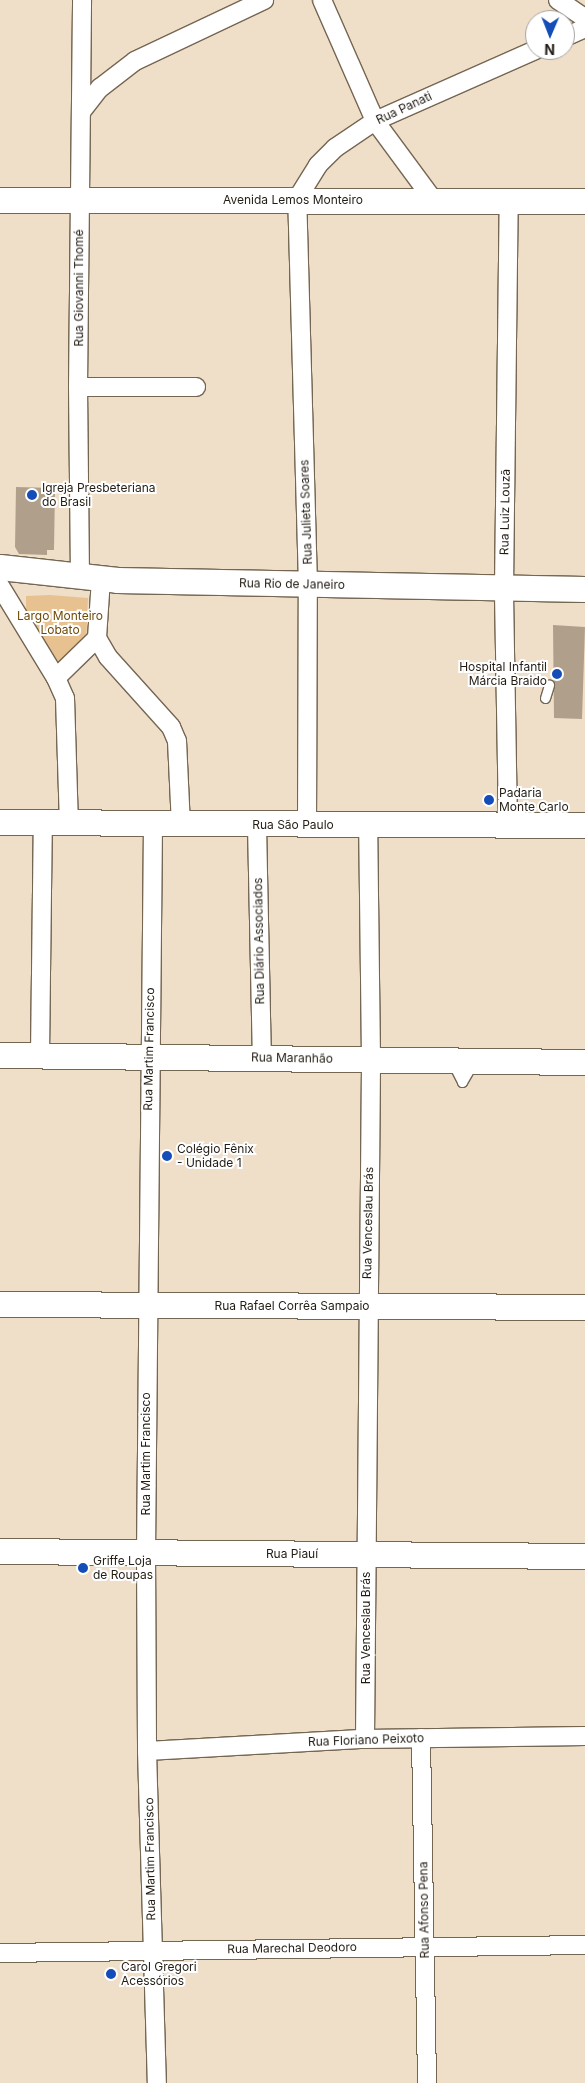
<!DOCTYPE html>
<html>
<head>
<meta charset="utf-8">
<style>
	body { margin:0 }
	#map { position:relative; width:585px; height:2083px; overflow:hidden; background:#efdec8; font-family:Inter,sans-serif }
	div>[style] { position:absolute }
	.green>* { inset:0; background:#e7c290 }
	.building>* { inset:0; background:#b0a08b }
	.roads { filter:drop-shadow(1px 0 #756652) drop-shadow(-1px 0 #756652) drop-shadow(0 1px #756652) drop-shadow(0 -1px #756652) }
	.lane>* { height:9px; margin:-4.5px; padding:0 4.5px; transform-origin:4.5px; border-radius:4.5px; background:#fff }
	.street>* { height:18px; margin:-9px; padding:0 9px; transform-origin:9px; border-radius:9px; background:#fff }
	.secondary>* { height:25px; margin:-12.5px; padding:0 12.5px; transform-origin:12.5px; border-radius:12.5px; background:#fff }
	.dots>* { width:14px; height:14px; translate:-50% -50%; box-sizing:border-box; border:2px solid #fff; border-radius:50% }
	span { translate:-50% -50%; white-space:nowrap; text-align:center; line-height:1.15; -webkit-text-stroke:4px #fff; paint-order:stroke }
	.street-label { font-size:12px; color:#221c14 }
	.poi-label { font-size:12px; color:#221c14 }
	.left { translate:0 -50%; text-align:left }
	.right { translate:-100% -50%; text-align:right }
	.park-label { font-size:12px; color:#6e4a08 }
	.north { position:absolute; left:525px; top:10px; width:50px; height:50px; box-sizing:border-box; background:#fff; border:1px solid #a7a4a1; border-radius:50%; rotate:181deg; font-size:14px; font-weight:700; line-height:20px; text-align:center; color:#221c14 }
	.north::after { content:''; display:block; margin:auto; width:18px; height:22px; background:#144db8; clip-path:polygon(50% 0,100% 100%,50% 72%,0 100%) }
</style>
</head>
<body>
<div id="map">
	<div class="green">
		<i style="clip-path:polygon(50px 595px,88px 598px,86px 642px,66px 662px,53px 660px,26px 613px,26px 596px)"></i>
	</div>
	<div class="building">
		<i style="clip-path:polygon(16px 487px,55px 488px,54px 550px,47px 550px,47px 555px,19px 554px,15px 547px)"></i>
		<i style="clip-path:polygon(553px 625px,585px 627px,582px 719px,554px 718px)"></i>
	</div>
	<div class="roads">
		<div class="lane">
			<i style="left:545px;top:698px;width:14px;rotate:-73deg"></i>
			<i style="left:453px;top:1064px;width:20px;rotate:63deg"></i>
			<i style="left:462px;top:1082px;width:22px;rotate:-60deg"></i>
		</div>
		<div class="street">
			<i style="left:322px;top:0;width:132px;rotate:66.3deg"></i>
			<i style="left:375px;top:121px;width:99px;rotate:53.6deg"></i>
			<i style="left:558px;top:0;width:32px;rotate:34deg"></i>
			<i style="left:565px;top:37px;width:22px;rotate:-24deg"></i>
			<i style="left:81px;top:112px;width:31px;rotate:-52deg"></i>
			<i style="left:100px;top:88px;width:44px;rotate:-37.6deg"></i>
			<i style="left:135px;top:61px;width:143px;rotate:-25.3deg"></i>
			<i style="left:78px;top:387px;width:118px"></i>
			<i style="left:80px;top:577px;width:190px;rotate:-90.6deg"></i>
			<i style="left:78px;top:387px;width:387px;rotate:-89.4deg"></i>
			<i style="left:101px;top:579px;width:59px;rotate:93.9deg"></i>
			<i style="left:97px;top:638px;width:22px;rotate:60deg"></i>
			<i style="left:108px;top:657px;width:94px;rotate:48deg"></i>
			<i style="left:171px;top:727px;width:15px;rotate:67deg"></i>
			<i style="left:177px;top:741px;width:84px;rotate:87.3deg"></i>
			<i style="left:0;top:586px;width:108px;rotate:58.7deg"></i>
			<i style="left:56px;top:678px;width:22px;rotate:66deg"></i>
			<i style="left:65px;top:698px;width:125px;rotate:88.2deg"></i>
			<i style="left:56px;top:678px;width:57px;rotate:-44.3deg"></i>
			<i style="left:508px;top:823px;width:236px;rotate:-91deg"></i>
			<i style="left:504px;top:587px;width:386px;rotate:-89.3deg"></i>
			<i style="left:153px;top:825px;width:728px;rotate:90.55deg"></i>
			<i style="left:146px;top:1553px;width:198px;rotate:89.7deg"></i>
			<i style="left:147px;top:1751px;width:332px;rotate:88.3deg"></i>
			<i style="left:257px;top:825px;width:233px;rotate:88.8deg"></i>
			<i style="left:307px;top:825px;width:240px;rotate:-89.8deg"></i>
			<i style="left:308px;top:585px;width:386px;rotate:-91.6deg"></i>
			<i style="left:297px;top:199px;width:40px;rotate:-58deg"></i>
			<i style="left:318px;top:165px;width:24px;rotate:-45deg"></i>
			<i style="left:335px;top:148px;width:48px;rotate:-34deg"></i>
			<i style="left:375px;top:121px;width:175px;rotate:-23.9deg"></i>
			<i style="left:40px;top:1055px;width:232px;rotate:-89.3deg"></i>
			<i style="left:421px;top:1738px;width:345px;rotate:89deg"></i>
			<i style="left:365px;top:1739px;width:680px;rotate:-89.49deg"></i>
			<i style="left:371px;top:1059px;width:233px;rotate:-90.7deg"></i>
			<i style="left:147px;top:1751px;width:218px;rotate:-3.2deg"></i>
			<i style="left:365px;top:1739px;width:220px;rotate:-0.8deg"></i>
			<i style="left:0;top:1953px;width:585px;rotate:-0.78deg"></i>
		</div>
		<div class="secondary">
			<i style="left:0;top:200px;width:585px;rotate:0.1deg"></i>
			<i style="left:0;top:567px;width:118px;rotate:6.3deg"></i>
			<i style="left:117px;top:580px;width:468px;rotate:1.1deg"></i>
			<i style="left:0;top:822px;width:585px;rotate:0.29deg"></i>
			<i style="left:0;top:1055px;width:585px;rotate:0.69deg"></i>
			<i style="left:0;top:1304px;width:585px;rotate:0.29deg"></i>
			<i style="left:0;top:1551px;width:585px;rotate:0.49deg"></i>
		</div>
	</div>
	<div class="dots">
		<i style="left:32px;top:495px;background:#144db8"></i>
		<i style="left:557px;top:674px;background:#144db8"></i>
		<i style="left:489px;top:800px;background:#144db8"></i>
		<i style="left:167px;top:1156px;background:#144db8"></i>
		<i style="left:83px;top:1568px;background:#144db8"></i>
		<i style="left:111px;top:1974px;background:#144db8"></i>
	</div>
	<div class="street-label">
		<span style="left:404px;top:108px;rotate:-25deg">Rua Panati</span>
		<span style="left:293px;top:200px">Avenida Lemos Monteiro</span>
		<span style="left:79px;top:288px;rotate:-90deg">Rua Giovanni Thomé</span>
		<span style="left:306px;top:512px;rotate:-92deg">Rua Julieta Soares</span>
		<span style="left:505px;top:512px;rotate:-89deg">Rua Luiz Louzã</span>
		<span style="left:292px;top:584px;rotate:1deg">Rua Rio de Janeiro</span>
		<span style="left:293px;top:825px">Rua São Paulo</span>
		<span style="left:259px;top:941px;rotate:-91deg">Rua Diário Associados</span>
		<span style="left:149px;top:1049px;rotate:-89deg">Rua Martim Francisco</span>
		<span style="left:292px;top:1058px;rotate:1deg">Rua Maranhão</span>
		<span style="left:368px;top:1223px;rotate:-89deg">Rua Venceslau Brás</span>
		<span style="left:292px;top:1306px">Rua Rafael Corrêa Sampaio</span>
		<span style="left:146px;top:1454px;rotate:-90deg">Rua Martim Francisco</span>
		<span style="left:292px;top:1554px">Rua Piauí</span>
		<span style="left:366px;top:1628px;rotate:-90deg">Rua Venceslau Brás</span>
		<span style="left:366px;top:1740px;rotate:-2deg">Rua Floriano Peixoto</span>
		<span style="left:150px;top:1859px;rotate:-91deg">Rua Martim Francisco</span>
		<span style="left:424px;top:1910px;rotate:-91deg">Rua Afonso Pena</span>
		<span style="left:292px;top:1948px;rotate:-1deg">Rua Marechal Deodoro</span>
	</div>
	<div class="poi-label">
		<span class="left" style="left:42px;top:495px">Igreja Presbeteriana<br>do Brasil</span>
		<span class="right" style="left:547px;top:674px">Hospital Infantil<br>Márcia Braido</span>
		<span class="left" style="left:499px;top:800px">Padaria<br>Monte Carlo</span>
		<span class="left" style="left:177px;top:1156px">Colégio Fênix<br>- Unidade 1</span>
		<span class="left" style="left:93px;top:1568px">Griffe Loja<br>de Roupas</span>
		<span class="left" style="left:121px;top:1974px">Carol Gregori<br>Acessórios</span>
	</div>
	<div class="park-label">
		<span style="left:60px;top:623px">Largo Monteiro<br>Lobato</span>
	</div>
	<div class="north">N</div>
</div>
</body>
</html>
